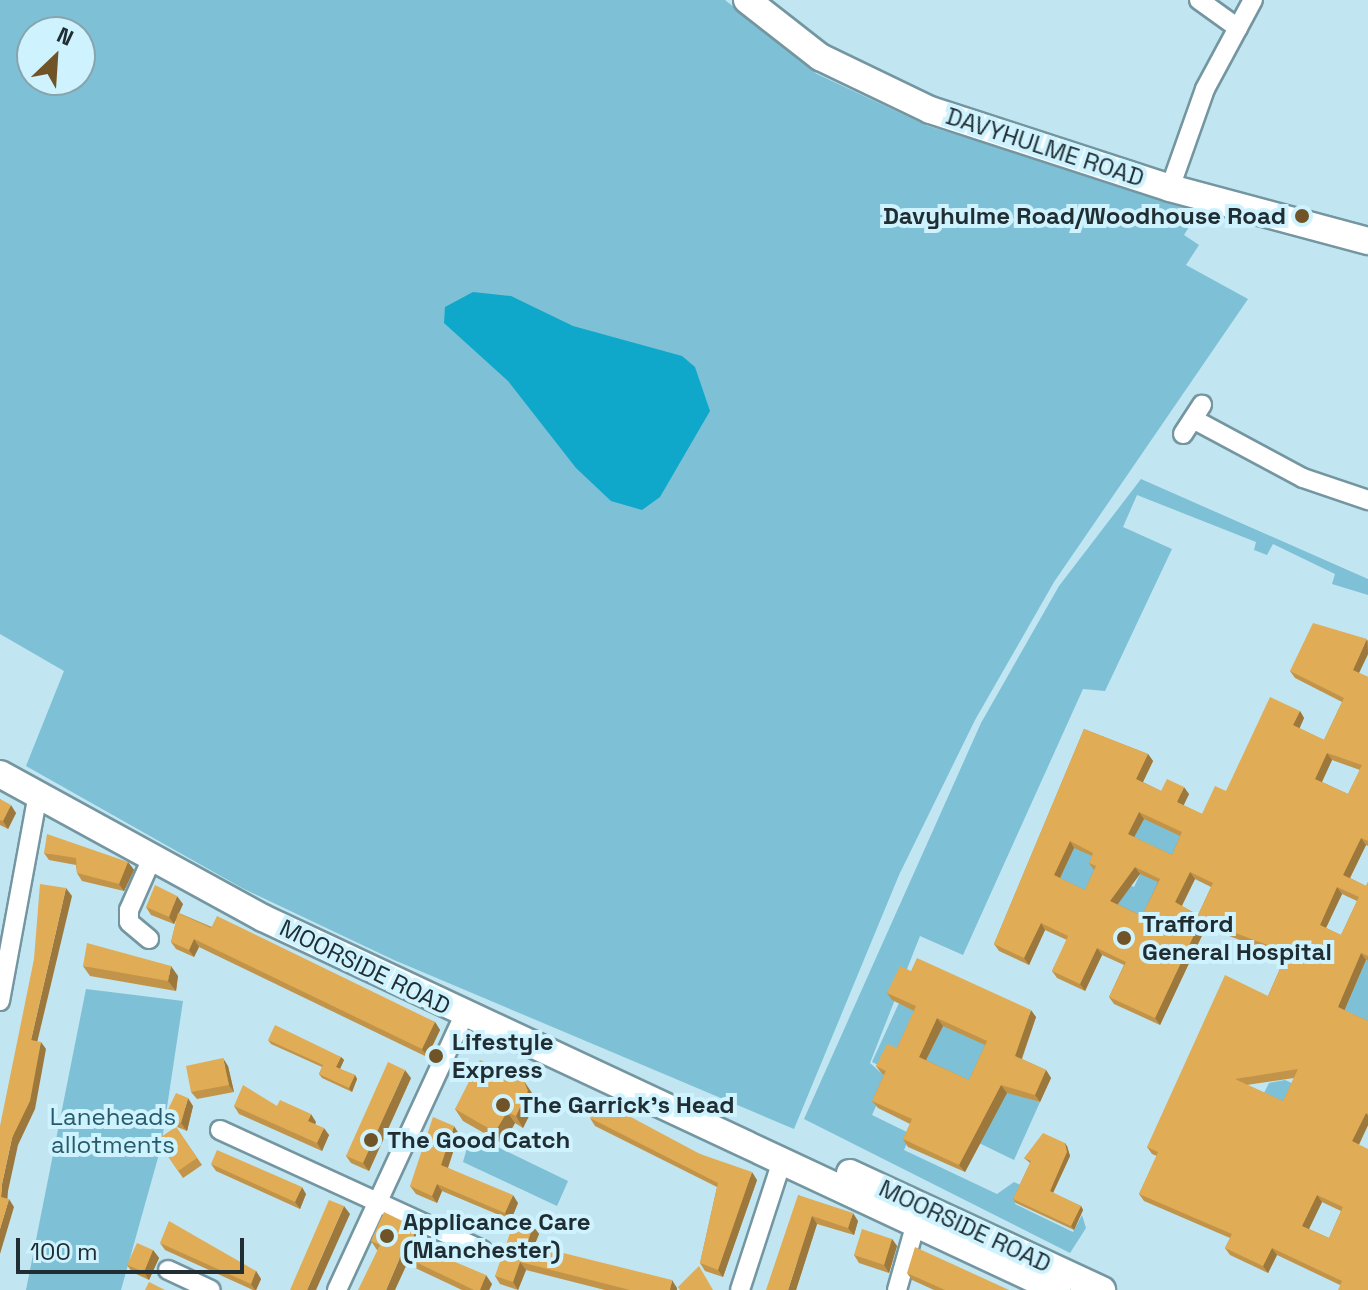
<!DOCTYPE html>
<html>
<head>
<meta charset="utf-8">
<style>
	body { margin:0 }
	#map { position:relative; width:1368px; height:1290px; overflow:hidden; background:#c1e5f1; font-family:"Space Grotesk",sans-serif }
	div>[style] { position:absolute }
	.green>* { inset:0; background:#7ec0d5 }
	.water>* { inset:0; background:#0fa8ca }
	.roads { filter:drop-shadow(2px 0 #7496a1) drop-shadow(-2px 0 #7496a1) drop-shadow(0 2px #7496a1) drop-shadow(0 -2px #7496a1) }
	.street>* { height:18px; margin:-9px; padding:0 9px; transform-origin:9px; border-radius:9px; background:#fff }
	.secondary>* { height:26px; margin:-13px; padding:0 13px; transform-origin:13px; border-radius:13px; background:#fff }
	.wall>* { inset:0; background:#c19449 }
	.shaded-wall>* { inset:0; background:#9d783c }
	.building>* { inset:0; background:#e0ac55 }
	.dots>* { width:22px; height:22px; translate:-50% -50%; box-sizing:border-box; border:4px solid #cef2fe; border-radius:50% }
	span { translate:-50% -50%; white-space:nowrap; text-align:center; line-height:1.15; -webkit-text-stroke:8px #cef2fe; paint-order:stroke }
	.street-label { font-size:24px; color:#202e33 }
	.poi-label { font-size:24px; color:#202e33; font-weight:700 }
	.right { translate:-100% -50%; text-align:right }
	.left { translate:0 -50%; text-align:left }
	.park-label { font-size:24px; color:#275b6a }
	.north { position:absolute; left:16px; top:16px; width:80px; height:80px; box-sizing:border-box; background:#cef2fe; border:2px solid #88a4ad; border-radius:50%; rotate:25deg; font-size:22px; font-weight:700; line-height:32px; text-align:center; color:#202e33 }
	.north::after { content:''; display:block; margin:auto; width:28px; height:36px; background:#705427; clip-path:polygon(50% 0,100% 100%,50% 72%,0 100%) }
	.scale { position:absolute; left:16px; top:1238px; width:228px; height:36px; box-sizing:border-box; border:4px solid #202e33; border-top:0; padding-left:10px; font-size:24px; line-height:28px; white-space:nowrap; color:#202e33; -webkit-text-stroke:6px #cef2fe; paint-order:stroke }
</style>
</head>
<body>
<div id="map">
	<div class="green">
		<i style="clip-path:polygon(evenodd,0 0,725px 0,817px 74px,928px 126px,1200px 209px,1184px 235px,1199px 245px,1186px 265px,1248px 299px,1054px 582px,975px 720px,899px 875px,794px 1129px,394px 960px,242px 888px,26px 766px,64px 671px,0 634px,0 0,32px 32px,80px 32px,80px 80px,32px 80px,32px 32px)"></i>
		<i style="clip-path:polygon(1141px 479px,1368px 579px,1368px 595px,1332px 584px,1335px 574px,1273px 544px,1267px 555px,1254px 550px,1256px 542px,1137px 495px,1123px 527px,1172px 549px,1105px 691px,1083px 689px,963px 955px,920px 936px,870px 1063px,888px 1079px,872px 1115px,911px 1134px,904px 1150px,997px 1194px,1014px 1182px,1023px 1186px,1015px 1204px,1073px 1232px,1082px 1215px,1086px 1228px,1070px 1253px,804px 1119px,981px 723px,1059px 586px)"></i>
		<i style="clip-path:polygon(1137px 815px,1187px 839px,1185px 866px,1126px 838px)"></i>
		<i style="clip-path:polygon(1074px 842px,1098px 860px,1092px 897px,1053px 879px)"></i>
		<i style="clip-path:polygon(1146px 862px,1160px 883px,1149px 924px,1109px 905px,1126px 884px,1134px 887px)"></i>
		<i style="clip-path:polygon(1366px 960px,1368px 961px,1368px 1026px,1343px 1014px)"></i>
		<i style="clip-path:polygon(86px 989px,183px 1001px,161px 1147px,121px 1290px,26px 1290px)"></i>
		<i style="clip-path:polygon(899px 1003px,922px 1014px,884px 1068px,872px 1062px)"></i>
		<i style="clip-path:polygon(943px 1024px,993px 1047px,973px 1090px,923px 1066px)"></i>
		<i style="clip-path:polygon(1285px 1080px,1296px 1085px,1305px 1114px,1263px 1095px,1269px 1083px)"></i>
		<i style="clip-path:polygon(1002px 1091px,1040px 1102px,1014px 1160px,979px 1143px)"></i>
		<i style="clip-path:polygon(471px 1134px,568px 1181px,557px 1206px,463px 1162px)"></i>
	</div>
	<div class="water">
		<i style="clip-path:polygon(473px 292px,511px 296px,573px 326px,682px 356px,695px 367px,710px 411px,660px 497px,642px 510px,611px 501px,576px 468px,508px 381px,444px 323px,445px 307px)"></i>
	</div>
	<div class="roads">
		<div class="street">
			<i style="left:1199px;top:0;width:48px;rotate:35.7deg"></i>
			<i style="left:1170px;top:188px;width:105px;rotate:-70.5deg"></i>
			<i style="left:1205px;top:89px;width:101px;rotate:-61.7deg"></i>
			<i style="left:1193px;top:419px;width:125px;rotate:28.2deg"></i>
			<i style="left:1303px;top:478px;width:69px;rotate:18.7deg"></i>
			<i style="left:1183px;top:434px;width:35px;rotate:-57deg"></i>
			<i style="left:149px;top:939px;width:26px;rotate:-140deg"></i>
			<i style="left:129px;top:922px;width:12px;rotate:-90deg"></i>
			<i style="left:129px;top:910px;width:57px;rotate:-66.1deg"></i>
			<i style="left:0;top:1001px;width:211px;rotate:-79.6deg"></i>
			<i style="left:220px;top:1130px;width:288px;rotate:24.6deg"></i>
			<i style="left:168px;top:1270px;width:47px;rotate:24.9deg"></i>
			<i style="left:337px;top:1290px;width:303px;rotate:-65.2deg"></i>
			<i style="left:740px;top:1290px;width:136px;rotate:-72deg"></i>
			<i style="left:897px;top:1290px;width:70px;rotate:-74.2deg"></i>
		</div>
		<div class="secondary">
			<i style="left:747px;top:0;width:93px;rotate:38deg"></i>
			<i style="left:820px;top:57px;width:122px;rotate:25.7deg"></i>
			<i style="left:930px;top:110px;width:252px;rotate:18deg"></i>
			<i style="left:1170px;top:188px;width:205px;rotate:15deg"></i>
			<i style="left:0;top:774px;width:300px;rotate:28.7deg"></i>
			<i style="left:263px;top:918px;width:877px;rotate:25.1deg"></i>
			<i style="left:850px;top:1173px;width:278px;rotate:24.9deg"></i>
		</div>
	</div>
	<div class="wall">
		<i style="clip-path:polygon(evenodd,1368px 640px,1368px 654px,1359px 673px,1368px 677px,1368px 846px,1366px 845px,1350px 878px,1366px 886px,1368px 882px,1368px 961px,1366px 960px,1344px 1010px,1368px 1021px,1368px 1125px,1359px 1145px,1368px 1290px,1340px 1285px,1277px 1255px,1268px 1273px,1230px 1255px,1225px 1248px,1230px 1238px,1144px 1201px,1139px 1194px,1157px 1156px,1152px 1154px,1147px 1147px,1268px 996px,1282px 964px,1275px 961px,1270px 954px,1271px 952px,1206px 927px,1160px 1025px,1114px 1004px,1109px 997px,1124px 965px,1102px 955px,1085px 991px,1057px 978px,1052px 971px,1067px 940px,1045px 930px,1029px 965px,999px 951px,994px 944px,1084px 729px,1148px 754px,1153px 761px,1143px 782px,1161px 791px,1189px 794px,1183px 805px,1202px 814px,1226px 791px,1300px 711px,1304px 718px,1299px 728px,1324px 740px,1342px 702px,1295px 678px,1290px 671px,1368px 640px,1332px 760px,1360px 770px,1348px 794px,1322px 782px,1332px 760px,1368px 640px,1144px 819px,1180px 836px,1172px 855px,1134px 837px,1144px 819px,1368px 640px,1074px 848px,1092px 856px,1089px 863px,1094px 870px,1085px 890px,1060px 878px,1074px 848px,1368px 640px,1140px 874px,1158px 882px,1142px 916px,1117px 904px,1140px 874px,1368px 640px,1195px 879px,1211px 887px,1198px 915px,1182px 906px,1195px 879px,1368px 640px,1342px 894px,1357px 901px,1341px 935px,1326px 928px,1342px 894px,1368px 640px,1294px 1078px,1283px 1101px,1247px 1085px,1294px 1078px,1368px 640px,1322px 1202px,1341px 1211px,1329px 1238px,1309px 1229px,1322px 1202px)"></i>
		<i style="clip-path:polygon(0 799px,16px 813px,8px 829px,0 825px)"></i>
		<i style="clip-path:polygon(44px 853px,128px 862px,134px 870px,124px 891px,82px 881px,77px 873px,76px 865px,49px 860px)"></i>
		<i style="clip-path:polygon(183px 904px,179px 913px,435px 1022px,440px 1030px,427px 1057px,199px 947px,194px 957px,176px 949px,171px 942px,177px 918px,174px 924px,151px 915px,146px 907px)"></i>
		<i style="clip-path:polygon(83px 966px,178px 976px,176px 991px,90px 976px)"></i>
		<i style="clip-path:polygon(evenodd,911px 971px,1036px 1017px,1022px 1059px,1046px 1070px,1051px 1078px,1040px 1102px,1007px 1093px,965px 1172px,908px 1147px,903px 1139px,910px 1124px,878px 1108px,872px 1101px,884px 1075px,882px 1074px,876px 1066px,897px 1048px,914px 1011px,892px 1000px,887px 993px,911px 971px,943px 1026px,985px 1045px,969px 1080px,926px 1060px,943px 1026px)"></i>
		<i style="clip-path:polygon(268px 1040px,341px 1057px,344px 1060px,340px 1069px,355px 1075px,357px 1079px,352px 1092px,322px 1078px,319px 1074px,322px 1067px,271px 1044px)"></i>
		<i style="clip-path:polygon(228px 1066px,234px 1092px,197px 1099px,191px 1092px)"></i>
		<i style="clip-path:polygon(411px 1078px,369px 1171px,351px 1163px,346px 1156px)"></i>
		<i style="clip-path:polygon(532px 1093px,536px 1102px,523px 1128px,515px 1123px,503px 1144px,463px 1121px,455px 1109px)"></i>
		<i style="clip-path:polygon(193px 1106px,187px 1131px,170px 1124px,165px 1116px)"></i>
		<i style="clip-path:polygon(234px 1106px,277px 1106px,316px 1122px,315px 1124px,329px 1135px,322px 1151px,239px 1114px)"></i>
		<i style="clip-path:polygon(590px 1118px,700px 1154px,757px 1180px,723px 1277px,705px 1271px,700px 1263px,717px 1187px,595px 1126px)"></i>
		<i style="clip-path:polygon(176px 1127px,202px 1165px,183px 1178px,157px 1140px)"></i>
		<i style="clip-path:polygon(459px 1134px,448px 1168px,518px 1203px,511px 1220px,442px 1191px,437px 1203px,416px 1194px,410px 1186px)"></i>
		<i style="clip-path:polygon(1067px 1146px,1070px 1156px,1053px 1193px,1081px 1206px,1083px 1210px,1074px 1230px,1016px 1203px,1013px 1199px,1030px 1163px,1024px 1158px)"></i>
		<i style="clip-path:polygon(211px 1164px,306px 1194px,300px 1209px,216px 1171px)"></i>
		<i style="clip-path:polygon(798px 1195px,858px 1221px,854px 1235px,817px 1224px,796px 1290px)"></i>
		<i style="clip-path:polygon(533px 1226px,539px 1234px,534px 1246px,677px 1288px,677px 1290px,605px 1290px,526px 1270px,518px 1290px,500px 1284px,495px 1276px)"></i>
		<i style="clip-path:polygon(423px 1236px,419px 1247px,492px 1284px,489px 1290px,462px 1290px,377px 1250px,371px 1241px)"></i>
		<i style="clip-path:polygon(892px 1239px,897px 1246px,889px 1273px,859px 1263px,854px 1255px)"></i>
		<i style="clip-path:polygon(160px 1243px,256px 1271px,261px 1279px,256px 1290px,253px 1290px,165px 1250px)"></i>
		<i style="clip-path:polygon(153px 1250px,159px 1258px,149px 1280px,132px 1272px,127px 1265px)"></i>
		<i style="clip-path:polygon(907px 1273px,1009px 1290px,934px 1290px,912px 1280px)"></i>
	</div>
	<div class="shaded-wall">
		<i style="clip-path:polygon(1367px 639px,1368px 654px,1357px 677px,1353px 670px)"></i>
		<i style="clip-path:polygon(1300px 711px,1304px 718px,1298px 732px,1293px 725px)"></i>
		<i style="clip-path:polygon(1327px 753px,1332px 760px,1320px 786px,1315px 779px)"></i>
		<i style="clip-path:polygon(1148px 754px,1153px 761px,1141px 786px,1136px 779px)"></i>
		<i style="clip-path:polygon(1184px 787px,1189px 794px,1182px 809px,1177px 802px)"></i>
		<i style="clip-path:polygon(11px 805px,16px 813px,8px 829px,3px 821px)"></i>
		<i style="clip-path:polygon(1139px 812px,1144px 819px,1132px 841px,1128px 834px)"></i>
		<i style="clip-path:polygon(1361px 838px,1366px 845px,1348px 882px,1343px 875px)"></i>
		<i style="clip-path:polygon(1070px 841px,1074px 848px,1058px 882px,1054px 875px)"></i>
		<i style="clip-path:polygon(128px 862px,134px 870px,124px 891px,119px 884px)"></i>
		<i style="clip-path:polygon(1135px 867px,1140px 874px,1115px 908px,1110px 901px)"></i>
		<i style="clip-path:polygon(1190px 872px,1195px 879px,1180px 909px,1175px 902px)"></i>
		<i style="clip-path:polygon(1337px 887px,1342px 894px,1324px 932px,1320px 925px)"></i>
		<i style="clip-path:polygon(66px 888px,72px 896px,36px 1047px,31px 1040px)"></i>
		<i style="clip-path:polygon(177px 896px,183px 904px,174px 924px,169px 917px)"></i>
		<i style="clip-path:polygon(1201px 920px,1206px 927px,1160px 1025px,1155px 1018px)"></i>
		<i style="clip-path:polygon(1041px 923px,1045px 930px,1029px 965px,1024px 958px)"></i>
		<i style="clip-path:polygon(194px 939px,199px 947px,194px 957px,189px 950px)"></i>
		<i style="clip-path:polygon(1097px 948px,1102px 955px,1085px 991px,1080px 984px)"></i>
		<i style="clip-path:polygon(1361px 953px,1366px 960px,1343px 1014px,1338px 1007px)"></i>
		<i style="clip-path:polygon(171px 966px,178px 976px,176px 991px,168px 981px)"></i>
		<i style="clip-path:polygon(1031px 1010px,1036px 1017px,1020px 1063px,1015px 1056px)"></i>
		<i style="clip-path:polygon(937px 1018px,943px 1026px,924px 1064px,919px 1057px)"></i>
		<i style="clip-path:polygon(435px 1022px,440px 1030px,427px 1057px,422px 1049px)"></i>
		<i style="clip-path:polygon(41px 1042px,46px 1049px,35px 1109px,18px 1145px,8px 1191px,7px 1205px,1px 1197px,2px 1184px,12px 1138px)"></i>
		<i style="clip-path:polygon(341px 1057px,344px 1060px,339px 1071px,336px 1067px)"></i>
		<i style="clip-path:polygon(223px 1058px,228px 1066px,234px 1092px,229px 1085px)"></i>
		<i style="clip-path:polygon(405px 1070px,411px 1078px,369px 1171px,363px 1163px)"></i>
		<i style="clip-path:polygon(1046px 1070px,1051px 1078px,1040px 1102px,1035px 1095px)"></i>
		<i style="clip-path:polygon(355px 1075px,357px 1079px,352px 1092px,349px 1088px)"></i>
		<i style="clip-path:polygon(524px 1081px,532px 1093px,536px 1102px,523px 1128px,516px 1116px)"></i>
		<i style="clip-path:polygon(1001px 1085px,1007px 1093px,965px 1172px,959px 1165px)"></i>
		<i style="clip-path:polygon(188px 1098px,193px 1106px,187px 1131px,181px 1123px)"></i>
		<i style="clip-path:polygon(507px 1112px,515px 1123px,503px 1144px,495px 1132px)"></i>
		<i style="clip-path:polygon(1366px 1113px,1368px 1116px,1368px 1125px,1357px 1148px,1352px 1141px)"></i>
		<i style="clip-path:polygon(311px 1114px,316px 1122px,313px 1129px,308px 1121px)"></i>
		<i style="clip-path:polygon(454px 1126px,459px 1134px,446px 1173px,441px 1165px)"></i>
		<i style="clip-path:polygon(324px 1128px,329px 1135px,322px 1151px,317px 1143px)"></i>
		<i style="clip-path:polygon(1065px 1143px,1067px 1146px,1070px 1156px,1052px 1195px,1050px 1191px)"></i>
		<i style="clip-path:polygon(752px 1172px,757px 1180px,723px 1277px,718px 1270px)"></i>
		<i style="clip-path:polygon(437px 1184px,442px 1191px,437px 1203px,432px 1196px)"></i>
		<i style="clip-path:polygon(302px 1187px,306px 1194px,300px 1209px,295px 1202px)"></i>
		<i style="clip-path:polygon(513px 1195px,518px 1203px,511px 1220px,505px 1213px)"></i>
		<i style="clip-path:polygon(1317px 1195px,1322px 1202px,1307px 1233px,1302px 1226px)"></i>
		<i style="clip-path:polygon(9px 1199px,14px 1207px,0 1254px,0 1229px)"></i>
		<i style="clip-path:polygon(344px 1206px,350px 1214px,316px 1290px,307px 1290px)"></i>
		<i style="clip-path:polygon(1081px 1206px,1083px 1210px,1074px 1230px,1071px 1226px)"></i>
		<i style="clip-path:polygon(853px 1213px,858px 1221px,854px 1235px,848px 1228px)"></i>
		<i style="clip-path:polygon(812px 1216px,817px 1224px,796px 1290px,788px 1290px)"></i>
		<i style="clip-path:polygon(533px 1226px,539px 1234px,532px 1251px,527px 1244px)"></i>
		<i style="clip-path:polygon(417px 1228px,423px 1236px,416px 1252px,410px 1243px)"></i>
		<i style="clip-path:polygon(892px 1239px,897px 1246px,889px 1273px,884px 1265px)"></i>
		<i style="clip-path:polygon(1272px 1248px,1277px 1255px,1268px 1273px,1263px 1266px)"></i>
		<i style="clip-path:polygon(153px 1250px,159px 1258px,149px 1280px,144px 1272px)"></i>
		<i style="clip-path:polygon(401px 1255px,407px 1264px,395px 1290px,386px 1290px)"></i>
		<i style="clip-path:polygon(520px 1262px,526px 1270px,518px 1290px,513px 1282px)"></i>
		<i style="clip-path:polygon(256px 1271px,261px 1279px,256px 1290px,255px 1290px,251px 1284px)"></i>
		<i style="clip-path:polygon(486px 1275px,492px 1284px,489px 1290px,480px 1290px)"></i>
		<i style="clip-path:polygon(672px 1280px,677px 1288px,677px 1290px,670px 1290px)"></i>
	</div>
	<div class="building">
		<i style="clip-path:polygon(evenodd,1313px 623px,1367px 639px,1353px 670px,1368px 677px,1368px 841px,1361px 838px,1343px 875px,1366px 886px,1368px 882px,1368px 956px,1361px 953px,1338px 1007px,1368px 1021px,1368px 1114px,1366px 1113px,1352px 1141px,1368px 1149px,1368px 1290px,1338px 1290px,1342px 1281px,1272px 1248px,1263px 1266px,1225px 1248px,1232px 1234px,1139px 1194px,1158px 1152px,1147px 1147px,1225px 975px,1268px 996px,1284px 960px,1270px 954px,1273px 947px,1201px 920px,1155px 1018px,1109px 997px,1126px 962px,1097px 948px,1080px 984px,1052px 971px,1068px 936px,1041px 923px,1024px 958px,994px 944px,1084px 729px,1148px 754px,1136px 779px,1161px 791px,1167px 779px,1184px 787px,1177px 802px,1202px 814px,1215px 786px,1226px 791px,1270px 697px,1300px 711px,1293px 725px,1324px 740px,1344px 698px,1290px 671px,1313px 623px,1327px 753px,1362px 765px,1348px 794px,1315px 779px,1327px 753px,1313px 623px,1139px 812px,1182px 832px,1172px 855px,1128px 834px,1139px 812px,1313px 623px,1070px 841px,1093px 853px,1089px 863px,1096px 866px,1085px 890px,1054px 875px,1070px 841px,1313px 623px,1135px 867px,1160px 879px,1142px 916px,1110px 901px,1135px 867px,1313px 623px,1190px 872px,1213px 883px,1198px 915px,1175px 902px,1190px 872px,1313px 623px,1337px 887px,1359px 897px,1341px 935px,1320px 925px,1337px 887px,1313px 623px,1298px 1069px,1283px 1101px,1235px 1079px,1298px 1069px,1313px 623px,1317px 1195px,1343px 1207px,1329px 1238px,1302px 1226px,1317px 1195px)"></i>
		<i style="clip-path:polygon(0 799px,11px 805px,3px 821px,0 820px)"></i>
		<i style="clip-path:polygon(47px 834px,128px 862px,119px 884px,77px 873px,76px 858px,44px 853px)"></i>
		<i style="clip-path:polygon(40px 884px,66px 888px,31px 1040px,41px 1042px,30px 1101px,12px 1138px,2px 1184px,1px 1197px,9px 1199px,0 1229px,0 1126px,34px 959px)"></i>
		<i style="clip-path:polygon(155px 885px,177px 896px,169px 917px,146px 907px)"></i>
		<i style="clip-path:polygon(178px 913px,211px 928px,217px 916px,435px 1022px,422px 1049px,194px 939px,189px 950px,171px 942px)"></i>
		<i style="clip-path:polygon(87px 943px,171px 966px,168px 981px,83px 966px)"></i>
		<i style="clip-path:polygon(evenodd,917px 958px,1031px 1010px,1015px 1056px,1046px 1070px,1035px 1095px,1001px 1085px,959px 1165px,903px 1139px,912px 1119px,872px 1101px,886px 1071px,876px 1066px,887px 1044px,897px 1048px,916px 1006px,887px 993px,900px 966px,911px 971px,917px 958px,937px 1018px,987px 1041px,969px 1080px,919px 1057px,937px 1018px)"></i>
		<i style="clip-path:polygon(275px 1025px,341px 1057px,336px 1067px,355px 1075px,349px 1088px,319px 1074px,323px 1065px,268px 1040px)"></i>
		<i style="clip-path:polygon(223px 1058px,229px 1085px,191px 1092px,186px 1066px)"></i>
		<i style="clip-path:polygon(480px 1060px,524px 1081px,528px 1091px,516px 1116px,507px 1112px,495px 1132px,455px 1109px)"></i>
		<i style="clip-path:polygon(388px 1062px,405px 1070px,363px 1163px,346px 1156px)"></i>
		<i style="clip-path:polygon(243px 1085px,277px 1106px,280px 1100px,311px 1114px,308px 1121px,324px 1128px,317px 1143px,234px 1106px)"></i>
		<i style="clip-path:polygon(176px 1093px,188px 1098px,181px 1123px,165px 1116px)"></i>
		<i style="clip-path:polygon(599px 1100px,700px 1154px,752px 1172px,718px 1270px,700px 1263px,718px 1183px,590px 1118px)"></i>
		<i style="clip-path:polygon(433px 1117px,454px 1126px,441px 1165px,513px 1195px,505px 1213px,437px 1184px,432px 1196px,410px 1186px)"></i>
		<i style="clip-path:polygon(176px 1127px,197px 1158px,178px 1171px,157px 1140px)"></i>
		<i style="clip-path:polygon(1043px 1133px,1065px 1143px,1067px 1152px,1050px 1191px,1081px 1206px,1071px 1226px,1013px 1199px,1031px 1161px,1024px 1158px)"></i>
		<i style="clip-path:polygon(217px 1150px,302px 1187px,295px 1202px,211px 1164px)"></i>
		<i style="clip-path:polygon(798px 1195px,853px 1213px,848px 1228px,812px 1216px,788px 1290px,766px 1290px)"></i>
		<i style="clip-path:polygon(329px 1200px,344px 1206px,307px 1290px,290px 1290px)"></i>
		<i style="clip-path:polygon(384px 1212px,417px 1228px,410px 1243px,486px 1275px,480px 1290px,474px 1290px,401px 1255px,386px 1290px,358px 1290px,380px 1245px,371px 1241px)"></i>
		<i style="clip-path:polygon(515px 1219px,533px 1226px,527px 1244px,672px 1280px,670px 1290px,630px 1290px,520px 1262px,513px 1282px,495px 1276px)"></i>
		<i style="clip-path:polygon(169px 1221px,256px 1271px,251px 1284px,160px 1243px)"></i>
		<i style="clip-path:polygon(862px 1229px,892px 1239px,884px 1265px,854px 1255px)"></i>
		<i style="clip-path:polygon(137px 1243px,153px 1250px,144px 1272px,127px 1265px)"></i>
		<i style="clip-path:polygon(915px 1247px,1009px 1290px,945px 1290px,907px 1273px)"></i>
		<i style="clip-path:polygon(699px 1266px,713px 1290px,680px 1290px,678px 1287px)"></i>
		<i style="clip-path:polygon(149px 1282px,165px 1290px,145px 1290px)"></i>
	</div>
	<div class="dots">
		<i style="left:1302px;top:216px;background:#705427"></i>
		<i style="left:1124px;top:938px;background:#705427"></i>
		<i style="left:436px;top:1056px;background:#705427"></i>
		<i style="left:503px;top:1105px;background:#705427"></i>
		<i style="left:371px;top:1140px;background:#705427"></i>
		<i style="left:387px;top:1236px;background:#705427"></i>
	</div>
	<div class="street-label">
		<span style="left:1045px;top:147px;rotate:18deg">DAVYHULME ROAD</span>
		<span style="left:365px;top:967px;rotate:26deg">MOORSIDE ROAD</span>
		<span style="left:965px;top:1226px;rotate:25deg">MOORSIDE ROAD</span>
	</div>
	<div class="poi-label">
		<span class="right" style="left:1286px;top:216px">Davyhulme Road/Woodhouse Road</span>
		<span class="left" style="left:1142px;top:938px">Trafford<br>General Hospital</span>
		<span class="left" style="left:452px;top:1056px">Lifestyle<br>Express</span>
		<span class="left" style="left:519px;top:1105px">The Garrick's Head</span>
		<span class="left" style="left:387px;top:1140px">The Good Catch</span>
		<span class="left" style="left:403px;top:1236px">Applicance Care<br>(Manchester)</span>
	</div>
	<div class="park-label">
		<span style="left:113px;top:1131px">Laneheads<br>allotments</span>
	</div>
	<div class="north">N</div>
	<div class="scale">100 m</div>
</div>
</body>
</html>
